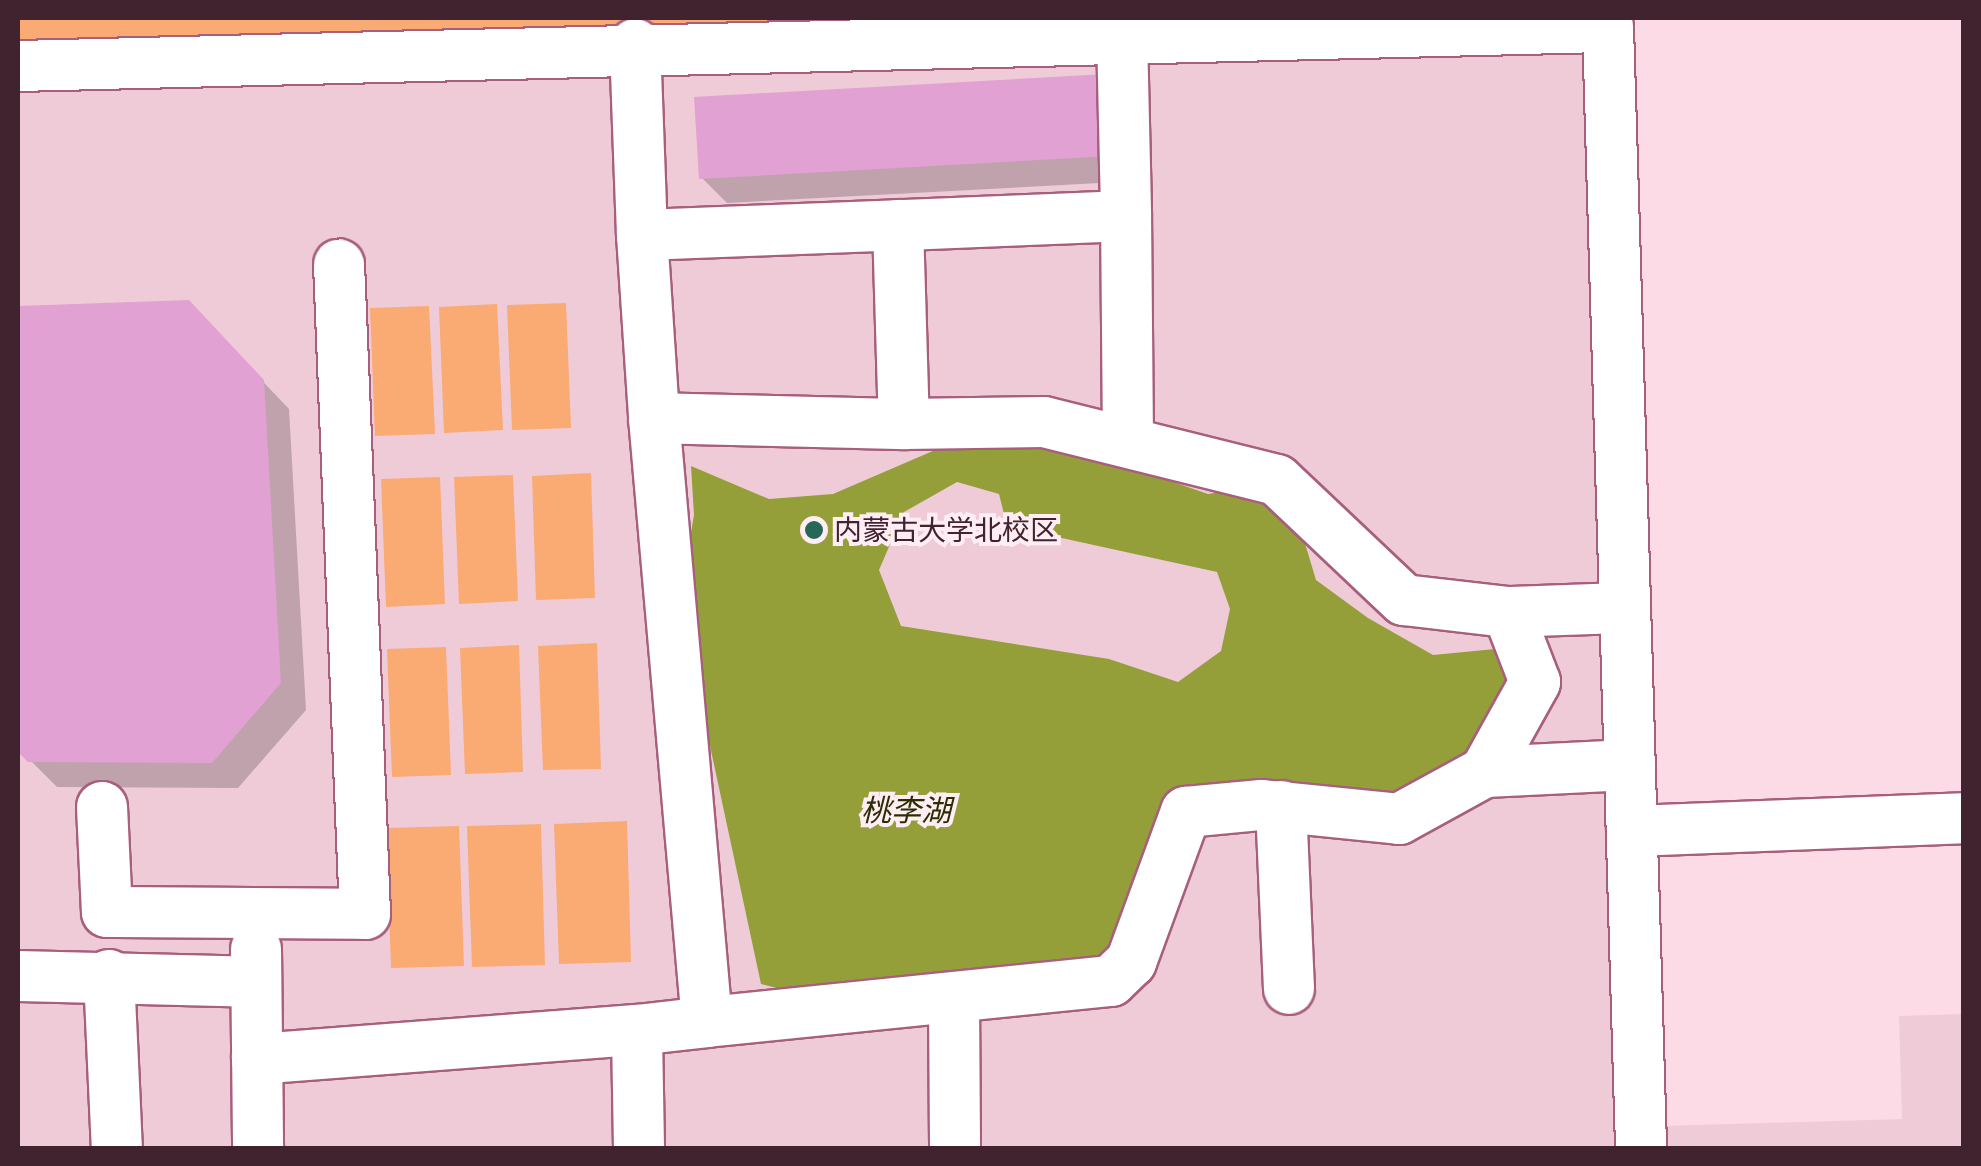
<!DOCTYPE html>
<html>
<head>
<meta charset="utf-8">
<style>
	body { margin:0 }
	#map { position:relative; width:1981px; height:1166px; overflow:hidden; background:#fcdbe6; font-family:"Titillium Web","Noto Sans SC",sans-serif }
	div>[style] { position:absolute }
	.built>* { inset:0; background:#efcbd8 }
	.green>* { inset:0; background:#faaa73 }
	.water>* { inset:0; background:#959f3a }
	.shadow>* { inset:0; background:#0003 }
	.building>* { inset:0; background:#e1a1d3 }
	.roads { filter:drop-shadow(2px 0 #a75f7d) drop-shadow(-2px 0 #a75f7d) drop-shadow(0 2px #a75f7d) drop-shadow(0 -2px #a75f7d) }
	.minor>* { height:50px; margin:-25px; padding:0 25px; transform-origin:25px; border-radius:25px; background:#fff }
	.dots>* { width:28px; height:28px; translate:-50% -50%; box-sizing:border-box; border:5px solid #feedf3; border-radius:50% }
	span { translate:-50% -50%; white-space:nowrap; text-align:center; line-height:1.15; -webkit-text-stroke:8px #feedf3; paint-order:stroke }
	.poi-label { font-size:28px; color:#41222f }
	.left { translate:0 -50%; text-align:left }
	.water-label { font-size:30px; color:#2b2e03; font-style:italic }
	.frame { position:absolute; inset:0; border:20px solid #41222f; pointer-events:none }
</style>
</head>
<body>
<div id="map">
	<div class="built">
		<i style="clip-path:polygon(963px 18px,1594px 18px,1629px 1127px,1902px 1119px,1899px 1016px,1963px 1014px,1963px 1148px,18px 1148px,18px 45px)"></i>
	</div>
	<div class="green">
		<i style="clip-path:polygon(18px 18px,907px 18px,18px 45px)"></i>
		<i style="clip-path:polygon(566px 303px,571px 428px,512px 430px,507px 305px)"></i>
		<i style="clip-path:polygon(497px 304px,503px 430px,444px 433px,439px 307px)"></i>
		<i style="clip-path:polygon(429px 306px,435px 434px,375px 436px,370px 308px)"></i>
		<i style="clip-path:polygon(591px 473px,595px 598px,536px 600px,532px 476px)"></i>
		<i style="clip-path:polygon(513px 475px,518px 601px,459px 604px,454px 477px)"></i>
		<i style="clip-path:polygon(440px 477px,445px 604px,386px 607px,381px 479px)"></i>
		<i style="clip-path:polygon(597px 643px,601px 769px,543px 770px,538px 646px)"></i>
		<i style="clip-path:polygon(519px 645px,523px 772px,465px 774px,460px 648px)"></i>
		<i style="clip-path:polygon(446px 647px,451px 775px,392px 777px,387px 649px)"></i>
		<i style="clip-path:polygon(627px 821px,631px 962px,559px 964px,554px 824px)"></i>
		<i style="clip-path:polygon(541px 824px,545px 965px,472px 967px,467px 826px)"></i>
		<i style="clip-path:polygon(459px 826px,464px 966px,391px 968px,386px 828px)"></i>
	</div>
	<div class="water">
		<i style="clip-path:polygon(evenodd,1032px 433px,1208px 494px,1234px 490px,1298px 520px,1316px 580px,1368px 618px,1433px 655px,1516px 647px,1535px 682px,1443px 796px,1225px 791px,1099px 971px,805px 995px,761px 984px,679px 601px,694px 515px,691px 466px,769px 499px,833px 494px,949px 444px,1032px 433px,957px 482px,999px 494px,1007px 526px,1217px 572px,1230px 609px,1221px 651px,1178px 682px,1109px 659px,901px 626px,879px 570px,904px 512px,957px 482px)"></i>
	</div>
	<div class="shadow">
		<i style="clip-path:polygon(1106px 77px,1137px 181px,727px 203px,701px 177px)"></i>
		<i style="clip-path:polygon(188px 303px,289px 409px,306px 710px,238px 788px,57px 787px,18px 748px,18px 308px)"></i>
	</div>
	<div class="building">
		<i style="clip-path:polygon(1107px 74px,1112px 156px,699px 179px,694px 97px)"></i>
		<i style="clip-path:polygon(189px 300px,264px 380px,281px 683px,212px 763px,28px 762px,18px 752px,18px 306px)"></i>
	</div>
	<div class="roads">
		<div class="minor">
			<i style="left:1122px;top:34px;width:182px;rotate:88.7deg"></i>
			<i style="left:635px;top:44px;width:191px;rotate:87.9deg"></i>
			<i style="left:642px;top:235px;width:256px;rotate:-2.2deg"></i>
			<i style="left:18px;top:66px;width:1590px;rotate:-1.41deg"></i>
			<i style="left:1608px;top:27px;width:1121px;rotate:88.31deg"></i>
			<i style="left:642px;top:235px;width:183px;rotate:86.2deg"></i>
			<i style="left:654px;top:418px;width:250px;rotate:1.4deg"></i>
			<i style="left:1128px;top:441px;width:225px;rotate:-90.5deg"></i>
			<i style="left:1126px;top:216px;width:228px;rotate:177.7deg"></i>
			<i style="left:898px;top:225px;width:199px;rotate:88.3deg"></i>
			<i style="left:904px;top:424px;width:140px;rotate:-0.8deg"></i>
			<i style="left:1044px;top:422px;width:240px;rotate:14deg"></i>
			<i style="left:1277px;top:480px;width:175px;rotate:43.4deg"></i>
			<i style="left:1404px;top:600px;width:105px;rotate:6.6deg"></i>
			<i style="left:1508px;top:612px;width:117px;rotate:-2deg"></i>
			<i style="left:1485px;top:772px;width:145px;rotate:-2.8deg"></i>
			<i style="left:1281px;top:806px;width:183px;rotate:87.5deg"></i>
			<i style="left:102px;top:807px;width:105px;rotate:87.3deg"></i>
			<i style="left:107px;top:912px;width:258px;rotate:0.4deg"></i>
			<i style="left:365px;top:914px;width:650px;rotate:-92.29deg"></i>
			<i style="left:1632px;top:831px;width:332px;rotate:-2.2deg"></i>
			<i style="left:256px;top:949px;width:199px;rotate:89.4deg"></i>
			<i style="left:109px;top:975px;width:173px;rotate:87.4deg"></i>
			<i style="left:18px;top:976px;width:238px;rotate:1.4deg"></i>
			<i style="left:954px;top:1000px;width:148px;rotate:89.6deg"></i>
			<i style="left:707px;top:1022px;width:406px;rotate:-5.8deg"></i>
			<i style="left:1111px;top:981px;width:28px;rotate:-44deg"></i>
			<i style="left:1131px;top:962px;width:160px;rotate:-69.9deg"></i>
			<i style="left:1186px;top:812px;width:76px;rotate:-5.3deg"></i>
			<i style="left:1262px;top:805px;width:138px;rotate:5.8deg"></i>
			<i style="left:1399px;top:819px;width:98px;rotate:-28.7deg"></i>
			<i style="left:1485px;top:772px;width:103px;rotate:-60.9deg"></i>
			<i style="left:1535px;top:682px;width:75px;rotate:-111.1deg"></i>
			<i style="left:257px;top:1059px;width:381px;rotate:-4.4deg"></i>
			<i style="left:639px;top:1148px;width:118px;rotate:-91deg"></i>
			<i style="left:637px;top:1030px;width:70px;rotate:-6.5deg"></i>
			<i style="left:707px;top:1022px;width:606px;rotate:-95.01deg"></i>
		</div>
	</div>
	<div class="dots">
		<i style="left:814px;top:530px;background:#266858"></i>
	</div>
	<div class="poi-label">
		<span class="left" style="left:834px;top:530px">内蒙古大学北校区</span>
	</div>
	<div class="water-label">
		<span style="left:906px;top:810px">桃李湖</span>
	</div>
	<div class="frame"></div>
</div>
</body>
</html>
